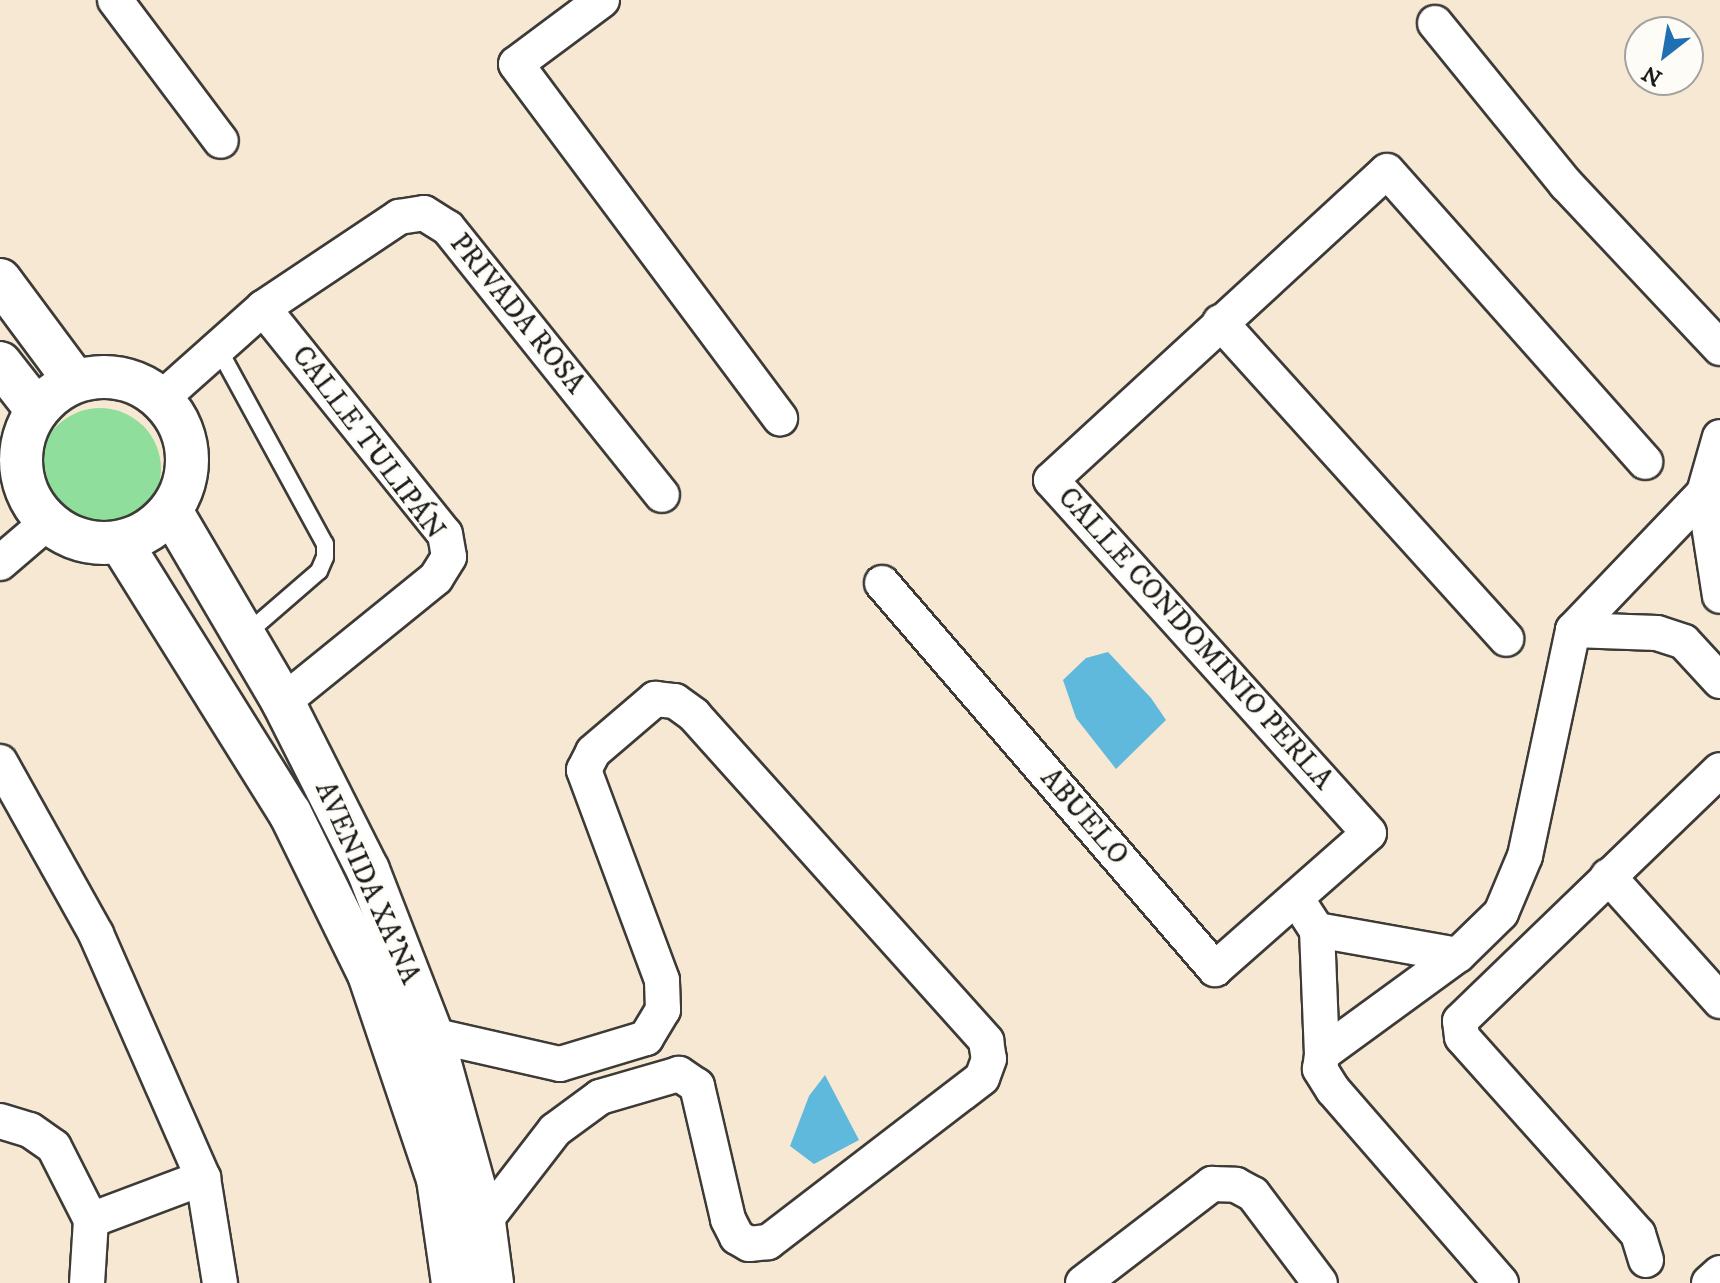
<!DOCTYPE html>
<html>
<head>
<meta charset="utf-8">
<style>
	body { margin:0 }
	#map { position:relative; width:1720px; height:1283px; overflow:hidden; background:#f6e8d3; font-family:"IM FELL DW Pica",serif }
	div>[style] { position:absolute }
	.green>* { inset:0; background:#90de9c }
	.round { border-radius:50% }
	.water>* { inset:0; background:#5eb9dc }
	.roads { filter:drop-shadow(2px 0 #3d3b37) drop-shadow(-2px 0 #3d3b37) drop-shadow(0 2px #3d3b37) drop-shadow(0 -2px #3d3b37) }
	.service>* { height:16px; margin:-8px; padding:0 8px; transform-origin:8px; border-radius:8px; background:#fff }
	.minor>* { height:34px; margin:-17px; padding:0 17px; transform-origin:17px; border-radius:17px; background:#fff }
	.tertiary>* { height:42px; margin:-21px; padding:0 21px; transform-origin:21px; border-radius:21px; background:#fff }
	.tertiary>.ring { margin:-21px; padding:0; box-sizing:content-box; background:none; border:42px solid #fff; border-radius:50% }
	span { translate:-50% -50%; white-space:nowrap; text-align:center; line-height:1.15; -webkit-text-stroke:6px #fdfcf7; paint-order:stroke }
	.street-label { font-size:28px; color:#1c1c1c }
	.north { position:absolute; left:1624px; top:16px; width:80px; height:80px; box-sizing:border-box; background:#fdfcf7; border:2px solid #a3a29f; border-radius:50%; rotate:211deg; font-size:22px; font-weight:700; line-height:32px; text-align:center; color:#1c1c1c }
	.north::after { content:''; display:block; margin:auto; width:28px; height:36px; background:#1f6fb2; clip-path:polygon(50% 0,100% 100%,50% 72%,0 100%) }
</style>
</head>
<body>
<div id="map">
	<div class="green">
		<i class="round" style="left:39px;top:408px;width:122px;height:122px"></i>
	</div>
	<div class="water">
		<i style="clip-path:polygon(1108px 652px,1151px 698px,1166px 720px,1116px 769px,1076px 718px,1063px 680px,1086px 658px)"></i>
		<i style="clip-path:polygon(825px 1075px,859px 1140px,814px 1164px,790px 1146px,809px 1096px)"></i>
	</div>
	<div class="roads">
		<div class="service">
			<i style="left:218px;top:348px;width:223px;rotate:61.4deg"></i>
			<i style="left:325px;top:544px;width:13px;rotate:90deg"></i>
			<i style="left:325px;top:557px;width:15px;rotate:113deg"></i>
			<i style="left:319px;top:571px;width:98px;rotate:139.1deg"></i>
		</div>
		<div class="minor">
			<i style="left:115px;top:0;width:176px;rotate:53.1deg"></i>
			<i style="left:602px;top:0;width:107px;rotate:143.3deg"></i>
			<i style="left:516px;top:64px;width:442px;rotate:53.3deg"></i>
			<i style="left:1435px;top:23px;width:208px;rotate:50.9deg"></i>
			<i style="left:1566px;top:184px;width:225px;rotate:46.8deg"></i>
			<i style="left:263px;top:308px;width:290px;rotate:51.2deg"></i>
			<i style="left:445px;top:534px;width:23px;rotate:80deg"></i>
			<i style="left:449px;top:557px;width:25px;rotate:122deg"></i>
			<i style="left:436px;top:578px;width:197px;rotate:141deg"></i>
			<i style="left:1220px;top:322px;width:427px;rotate:47.9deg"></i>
			<i style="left:161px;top:399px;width:137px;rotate:-41.7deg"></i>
			<i style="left:263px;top:308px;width:164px;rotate:-33.8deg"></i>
			<i style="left:399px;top:217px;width:25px;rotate:-9deg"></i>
			<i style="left:424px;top:213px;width:28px;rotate:32deg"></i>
			<i style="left:448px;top:228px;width:342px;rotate:51.3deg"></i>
			<i style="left:1704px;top:493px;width:104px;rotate:81.2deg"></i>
			<i style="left:0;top:563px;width:65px;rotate:-40.6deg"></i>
			<i style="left:882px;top:583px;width:510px;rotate:49.22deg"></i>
			<i style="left:1215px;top:969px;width:205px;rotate:-41.4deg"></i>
			<i style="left:1369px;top:833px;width:475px;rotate:-132deg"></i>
			<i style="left:1051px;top:480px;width:456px;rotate:-42.6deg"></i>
			<i style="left:1387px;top:171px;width:389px;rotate:48.4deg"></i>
			<i style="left:1573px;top:630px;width:84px;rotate:2deg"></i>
			<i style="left:1657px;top:633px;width:28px;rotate:18deg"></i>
			<i style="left:1684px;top:642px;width:53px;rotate:47.3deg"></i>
			<i style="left:0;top:762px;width:197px;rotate:60.8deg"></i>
			<i style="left:96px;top:934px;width:266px;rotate:66.3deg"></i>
			<i style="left:203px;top:1178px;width:106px;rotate:80.8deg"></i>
			<i style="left:1608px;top:876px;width:168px;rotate:48.1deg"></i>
			<i style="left:1296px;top:898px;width:38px;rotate:57deg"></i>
			<i style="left:1317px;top:930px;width:124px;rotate:87.7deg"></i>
			<i style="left:1317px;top:930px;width:143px;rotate:10.1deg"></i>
			<i style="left:432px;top:1035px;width:131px;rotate:12.8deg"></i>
			<i style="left:560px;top:1064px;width:90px;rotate:-16.8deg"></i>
			<i style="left:646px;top:1038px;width:33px;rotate:-59deg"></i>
			<i style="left:663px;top:1010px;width:30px;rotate:-92deg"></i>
			<i style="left:662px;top:980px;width:224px;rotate:-110.4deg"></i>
			<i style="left:584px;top:770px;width:20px;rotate:-63deg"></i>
			<i style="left:593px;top:752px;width:82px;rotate:-40.5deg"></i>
			<i style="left:655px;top:699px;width:20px;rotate:6deg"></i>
			<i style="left:675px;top:701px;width:24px;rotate:36deg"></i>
			<i style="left:694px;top:715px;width:438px;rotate:48.1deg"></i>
			<i style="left:986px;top:1041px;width:18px;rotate:81deg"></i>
			<i style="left:989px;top:1059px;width:20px;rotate:110deg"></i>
			<i style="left:982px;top:1078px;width:270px;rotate:142.5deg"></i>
			<i style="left:768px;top:1242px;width:19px;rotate:174deg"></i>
			<i style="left:749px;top:1244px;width:14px;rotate:-150deg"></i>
			<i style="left:737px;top:1237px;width:20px;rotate:-117deg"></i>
			<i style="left:728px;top:1219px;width:137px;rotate:-103.1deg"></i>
			<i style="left:697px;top:1086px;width:22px;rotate:-146deg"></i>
			<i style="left:679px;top:1074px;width:82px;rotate:163.8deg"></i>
			<i style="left:600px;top:1097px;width:56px;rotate:143.7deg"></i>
			<i style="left:555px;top:1130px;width:116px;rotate:127.7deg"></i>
			<i style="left:0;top:1121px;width:31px;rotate:17deg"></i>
			<i style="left:30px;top:1130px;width:29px;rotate:35deg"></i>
			<i style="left:54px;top:1147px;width:82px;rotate:63.1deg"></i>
			<i style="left:91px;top:1220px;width:63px;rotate:93.6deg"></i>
			<i style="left:91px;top:1220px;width:120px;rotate:-20.6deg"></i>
			<i style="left:1646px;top:1260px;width:27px;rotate:-107deg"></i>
			<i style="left:1638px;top:1234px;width:264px;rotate:-131.8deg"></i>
			<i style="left:1462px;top:1037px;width:16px;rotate:-97deg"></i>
			<i style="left:1460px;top:1021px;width:361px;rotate:-44deg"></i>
			<i style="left:1083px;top:1283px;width:163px;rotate:-37.5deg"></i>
			<i style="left:1212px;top:1184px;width:24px;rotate:2deg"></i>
			<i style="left:1236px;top:1185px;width:19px;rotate:28deg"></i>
			<i style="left:1253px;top:1194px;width:111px;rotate:53deg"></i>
			<i style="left:1501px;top:1283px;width:256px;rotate:-131deg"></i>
			<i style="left:1333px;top:1090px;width:25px;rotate:-122deg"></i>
			<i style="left:1320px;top:1069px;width:15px;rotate:-82deg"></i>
			<i style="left:1322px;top:1054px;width:168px;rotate:-36.1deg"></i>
			<i style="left:1458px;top:955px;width:60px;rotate:-44.3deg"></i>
			<i style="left:1501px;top:913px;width:62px;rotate:-67.2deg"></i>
			<i style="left:1525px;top:856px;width:231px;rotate:-78deg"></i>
			<i style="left:1573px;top:630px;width:190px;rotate:-46.3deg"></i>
			<i style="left:1704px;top:493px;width:58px;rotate:-74.1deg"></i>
			<i style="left:1709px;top:1283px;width:15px;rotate:-42deg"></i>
		</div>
		<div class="tertiary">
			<i style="left:0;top:280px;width:126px;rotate:53.4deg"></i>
			<i style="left:0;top:363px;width:60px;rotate:51.8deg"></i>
			<i class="ring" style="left:21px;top:377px;width:124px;height:124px"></i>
			<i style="left:171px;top:511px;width:221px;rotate:59.6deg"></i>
			<i style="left:283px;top:702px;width:188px;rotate:63.2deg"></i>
			<i style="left:368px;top:870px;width:177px;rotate:68.8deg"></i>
			<i style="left:432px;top:1035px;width:194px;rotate:74.5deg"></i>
			<i style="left:484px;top:1222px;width:62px;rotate:82.5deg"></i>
			<i style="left:121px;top:543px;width:319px;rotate:58deg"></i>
			<i style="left:290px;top:813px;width:179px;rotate:63.9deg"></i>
			<i style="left:369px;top:974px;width:216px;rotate:71.4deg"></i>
			<i style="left:438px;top:1179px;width:105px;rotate:81.8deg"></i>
		</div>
	</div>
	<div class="street-label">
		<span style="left:517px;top:314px;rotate:51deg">PRIVADA ROSA</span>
		<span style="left:368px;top:443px;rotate:53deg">CALLE TULIPÁN</span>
		<span style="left:1195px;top:639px;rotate:48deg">CALLE CONDOMINIO PERLA</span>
		<span style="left:1084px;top:817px;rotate:49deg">ABUELO</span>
		<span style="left:367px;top:883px;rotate:66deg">AVENIDA XA'NA</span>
	</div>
	<div class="north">N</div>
</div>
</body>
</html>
